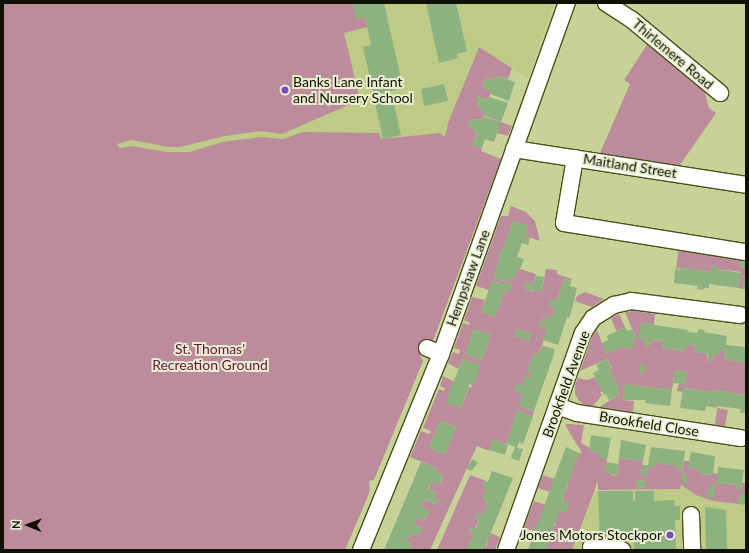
<!DOCTYPE html>
<html>
<head>
<meta charset="utf-8">
<style>
	body { margin:0 }
	#map { position:relative; width:749px; height:553px; overflow:hidden; background:#c6d296; font-family:Lato,sans-serif }
	div>[style] { position:absolute }
	.built>* { inset:0; background:#becb87 }
	.green>* { inset:0; background:#bc8c9c }
	.building>* { inset:0; background:#8eb180 }
	.roads { filter:drop-shadow(1px 0 #485117) drop-shadow(-1px 0 #485117) drop-shadow(0 1px #485117) drop-shadow(0 -1px #485117) }
	.minor>* { height:16px; margin:-8px; padding:0 8px; transform-origin:8px; border-radius:8px; background:#fff }
	.dots>* { width:11px; height:11px; translate:-50% -50%; box-sizing:border-box; border:2px solid #e9efd1; border-radius:50% }
	span { translate:-50% -50%; white-space:nowrap; text-align:center; line-height:1.15; -webkit-text-stroke:4px #e9efd1; paint-order:stroke }
	.street-label { font-size:14px; color:#0f1200 }
	.poi-label { font-size:14px; color:#0f1200 }
	.left { translate:0 -50%; text-align:left }
	.right { translate:-100% -50%; text-align:right }
	.park-label { font-size:14px; color:#64163a }
	.frame { position:absolute; inset:0; border:4px solid #0f1200; pointer-events:none }
	.north { position:absolute; left:8px; top:505px; width:40px; height:40px; -webkit-text-stroke:3px #e9efd1; paint-order:stroke; rotate:271deg; font-size:11px; font-weight:700; line-height:16px; text-align:center; color:#0f1200 }
	.north::after { content:''; display:block; margin:auto; width:14px; height:18px; background:#0f1200; clip-path:polygon(50% 0,100% 100%,50% 72%,0 100%) }
</style>
</head>
<body>
<div id="map">
	<div class="built">
		<i style="clip-path:polygon(120px 3px,554px 3px,528px 78px,479px 47px,448px 123px,445px 137px,101px 174px)"></i>
		<i style="clip-path:polygon(680px 485px,696px 495px,713px 501px,746px 505px,746px 550px,572px 550px,595px 491px,679px 489px)"></i>
	</div>
	<div class="green">
		<i style="clip-path:polygon(3px 3px,353px 3px,356px 19px,365px 17px,367px 27px,344px 33px,360px 100px,282px 134px,261px 131px,225px 136px,180px 147px,168px 147px,132px 140px,117px 144px,120px 148px,132px 146px,167px 152px,190px 152px,222px 142px,261px 137px,284px 139px,302px 132px,379px 133px,381px 139px,440px 133px,445px 137px,448px 123px,479px 47px,512px 68px,508px 79px,497px 76px,496px 79px,485px 78px,482px 87px,491px 91px,488px 100px,478px 96px,478px 107px,484px 111px,483px 116px,512px 126px,508px 136px,497px 133px,500px 123px,483px 117px,481px 120px,471px 119px,468px 126px,477px 132px,472px 145px,482px 148px,481px 151px,501px 159px,430px 349px,420px 355px,423px 361px,374px 480px,369px 481px,370px 490px,368px 496px,345px 550px,3px 550px)"></i>
		<i style="clip-path:polygon(652px 37px,720px 93px,705px 93px,709px 108px,716px 113px,680px 165px,677px 174px,598px 161px,600px 153px,630px 84px,624px 80px)"></i>
		<i style="clip-path:polygon(evenodd,511px 206px,526px 212px,535px 221px,540px 241px,525px 236px,529px 226px,513px 221px,502px 251px,500px 251px,498px 256px,500px 257px,493px 278px,505px 282px,507px 278px,513px 281px,518px 268px,520px 269px,536px 274px,534px 282px,532px 284px,526px 282px,524px 288px,533px 292px,534px 290px,542px 291px,546px 269px,557px 270px,557px 274px,572px 279px,571px 281px,564px 279px,557px 300px,551px 299px,549px 305px,555px 308px,552px 317px,550px 319px,543px 317px,539px 326px,547px 328px,541px 350px,539px 349px,537px 354px,531px 360px,527px 371px,532px 373px,530px 378px,525px 377px,523px 386px,517px 384px,514px 391px,523px 394px,519px 406px,534px 411px,533px 416px,517px 411px,506px 444px,493px 439px,489px 451px,477px 446px,430px 550px,412px 550px,413px 548px,410px 546px,411px 543px,406px 541px,409px 535px,414px 536px,415px 533px,419px 535px,422px 528px,414px 524px,416px 518px,425px 521px,429px 511px,421px 507px,424px 500px,437px 505px,439px 500px,434px 498px,436px 492px,429px 489px,431px 482px,436px 484px,437px 481px,441px 483px,443px 475px,436px 472px,437px 468px,410px 457px,421px 431px,429px 434px,430px 433px,431px 431px,423px 428px,439px 389px,444px 391px,445px 388px,440px 386px,443px 376px,455px 382px,448px 397px,461px 408px,469px 387px,471px 388px,472px 385px,470px 384px,480px 365px,463px 359px,458px 369px,448px 363px,453px 352px,459px 354px,460px 350px,454px 348px,463px 323px,469px 325px,470px 323px,464px 320px,472px 297px,485px 300px,481px 312px,495px 317px,505px 290px,509px 291px,512px 284px,506px 282px,504px 285px,492px 281px,489px 290px,476px 286px,501px 216px,508px 216px,511px 206px,474px 329px,491px 335px,482px 360px,465px 354px,474px 329px,511px 206px,517px 329px,531px 334px,529px 341px,514px 336px,517px 329px,511px 206px,440px 421px,456px 427px,445px 454px,429px 448px,440px 421px)"></i>
		<i style="clip-path:polygon(679px 246px,742px 255px,740px 267px,746px 268px,743px 289px,738px 288px,741px 272px,716px 269px,716px 267px,712px 266px,711px 272px,681px 268px,676px 269px)"></i>
		<i style="clip-path:polygon(585px 292px,604px 299px,592px 307px,575px 301px,577px 296px)"></i>
		<i style="clip-path:polygon(635px 311px,655px 314px,654px 325px,641px 323px,639px 339px,645px 340px,644px 345px,650px 346px,651px 340px,664px 342px,663px 348px,684px 351px,686px 344px,696px 346px,695px 352px,707px 354px,707px 360px,712px 361px,713px 354px,719px 355px,720px 350px,725px 351px,724px 359px,746px 363px,746px 395px,714px 390px,713px 392px,684px 388px,683px 392px,677px 391px,679px 383px,685px 384px,687px 372px,675px 370px,672px 390px,625px 384px,623px 400px,634px 401px,633px 412px,600px 407px,619px 394px,616px 390px,619px 388px,609px 370px,612px 368px,607px 359px,580px 371px,592px 337px,597px 330px,602px 343px,624px 346px,626px 350px,634px 346px,632px 340px,636px 338px,625px 312px)"></i>
		<i style="clip-path:polygon(619px 314px,625px 327px,616px 331px,611px 318px)"></i>
		<i style="clip-path:polygon(595px 377px,602px 391px,600px 393px,602px 395px,593px 406px,585px 405px,579px 401px,575px 394px,575px 385px,578px 378px,587px 380px)"></i>
		<i style="clip-path:polygon(718px 408px,728px 410px,725px 426px,715px 425px,717px 409px)"></i>
		<i style="clip-path:polygon(evenodd,568px 424px,584px 425px,581px 443px,589px 447px,589px 451px,599px 453px,599px 457px,607px 459px,605px 472px,611px 473px,611px 475px,617px 476px,619px 458px,643px 461px,641px 475px,646px 476px,648px 467px,654px 468px,655px 463px,678px 466px,678px 471px,682px 471px,684px 461px,689px 461px,689px 468px,700px 470px,700px 474px,712px 475px,713px 473px,718px 474px,716px 483px,737px 485px,737px 489px,742px 486px,742px 483px,746px 483px,746px 505px,746px 494px,740px 494px,738px 504px,713px 501px,696px 495px,681px 485px,680px 489px,598px 490px,598px 481px,572px 550px,546px 550px,553px 525px,555px 526px,556px 524px,554px 523px,559px 511px,565px 513px,569px 503px,562px 500px,564px 498px,563px 497px,568px 485px,567px 484px,579px 453px,582px 453px,565px 425px,568px 424px,636px 480px,646px 481px,646px 488px,636px 487px,636px 480px)"></i>
		<i style="clip-path:polygon(470px 475px,484px 480px,482px 485px,487px 487px,488px 502px,486px 502px,488px 503px,483px 515px,477px 514px,475px 519px,479px 521px,475px 528px,476px 529px,471px 528px,469px 533px,474px 535px,466px 550px,437px 550px)"></i>
		<i style="clip-path:polygon(543px 475px,554px 479px,550px 492px,538px 488px)"></i>
		<i style="clip-path:polygon(534px 501px,546px 505px,535px 531px,524px 528px)"></i>
		<i style="clip-path:polygon(490px 533px,500px 537px,495px 550px,482px 550px,483px 546px,486px 547px)"></i>
	</div>
	<div class="building">
		<i style="clip-path:polygon(353px 3px,384px 3px,402px 83px,395px 85px,396px 90px,374px 95px,363px 47px,371px 45px,365px 17px,356px 19px)"></i>
		<i style="clip-path:polygon(426px 3px,456px 3px,467px 51px,457px 54px,458px 58px,439px 63px)"></i>
		<i style="clip-path:polygon(497px 76px,515px 82px,509px 101px,490px 94px,491px 91px,482px 87px,485px 78px,496px 79px)"></i>
		<i style="clip-path:polygon(444px 84px,448px 101px,424px 106px,421px 89px)"></i>
		<i style="clip-path:polygon(392px 96px,401px 135px,383px 139px,374px 99px)"></i>
		<i style="clip-path:polygon(478px 96px,488px 100px,489px 97px,508px 103px,501px 122px,483px 115px,484px 111px,480px 109px,478px 107px,479px 103px,476px 102px)"></i>
		<i style="clip-path:polygon(482px 117px,501px 123px,494px 142px,485px 139px,482px 148px,472px 145px,477px 132px,468px 126px,471px 119px,481px 120px)"></i>
		<i style="clip-path:polygon(513px 221px,529px 226px,525px 236px,530px 238px,528px 245px,522px 243px,517px 257px,524px 259px,520px 269px,518px 268px,513px 281px,507px 278px,505px 282px,493px 278px,500px 257px,498px 256px,500px 251px,502px 251px)"></i>
		<i style="clip-path:polygon(742px 255px,746px 256px,746px 268px,740px 267px)"></i>
		<i style="clip-path:polygon(712px 266px,716px 267px,716px 269px,741px 273px,738px 288px,709px 284px,709px 288px,704px 288px,703px 290px,697px 289px,698px 286px,674px 283px,675px 269px,680px 270px,681px 268px,711px 272px)"></i>
		<i style="clip-path:polygon(536px 276px,544px 277px,542px 291px,534px 290px,534px 292px,524px 288px,526px 282px,532px 284px,534px 282px)"></i>
		<i style="clip-path:polygon(745px 276px,746px 276px,746px 289px,743px 289px)"></i>
		<i style="clip-path:polygon(564px 279px,571px 281px,570px 286px,577px 288px,571px 313px,569px 318px,567px 317px,558px 345px,543px 340px,547px 328px,539px 326px,543px 317px,550px 319px,552px 317px,555px 308px,549px 305px,551px 298px,557px 300px)"></i>
		<i style="clip-path:polygon(492px 281px,504px 285px,505px 282px,512px 284px,509px 291px,505px 290px,495px 317px,481px 312px)"></i>
		<i style="clip-path:polygon(641px 323px,688px 330px,687px 332px,697px 333px,699px 329px,705px 330px,704px 332px,727px 336px,726px 345px,746px 347px,746px 363px,724px 359px,725px 351px,720px 350px,719px 355px,713px 354px,712px 361px,707px 360px,708px 354px,695px 352px,696px 346px,686px 344px,685px 351px,663px 348px,664px 342px,651px 340px,650px 346px,644px 345px,645px 340px,639px 339px)"></i>
		<i style="clip-path:polygon(625px 327px,628px 331px,632px 329px,637px 338px,632px 340px,635px 346px,626px 350px,624px 346px,607px 354px,602px 343px,608px 340px,607px 336px)"></i>
		<i style="clip-path:polygon(474px 329px,491px 335px,482px 360px,465px 354px)"></i>
		<i style="clip-path:polygon(517px 329px,531px 334px,529px 341px,514px 336px)"></i>
		<i style="clip-path:polygon(543px 346px,554px 349px,554px 354px,534px 411px,519px 406px,523px 394px,514px 391px,517px 383px,523px 386px,525px 376px,530px 378px,532px 373px,527px 371px,531px 360px,534px 353px,537px 354px,539px 349px,541px 350px)"></i>
		<i style="clip-path:polygon(463px 359px,481px 365px,474px 384px,470px 383px,461px 408px,447px 403px,449px 392px)"></i>
		<i style="clip-path:polygon(607px 359px,612px 369px,609px 370px,619px 388px,616px 390px,619px 394px,609px 400px,606px 394px,604px 395px,593px 373px,599px 370px,596px 365px)"></i>
		<i style="clip-path:polygon(639px 364px,646px 365px,645px 373px,638px 371px)"></i>
		<i style="clip-path:polygon(675px 370px,687px 372px,685px 384px,673px 383px)"></i>
		<i style="clip-path:polygon(625px 384px,672px 390px,670px 406px,645px 403px,646px 400px,623px 400px)"></i>
		<i style="clip-path:polygon(683px 388px,713px 392px,714px 390px,746px 395px,746px 413px,740px 413px,741px 409px,717px 406px,717px 408px,706px 406px,705px 411px,680px 408px)"></i>
		<i style="clip-path:polygon(517px 410px,533px 416px,523px 444px,519px 442px,517px 448px,523px 449px,519px 461px,511px 458px,515px 447px,508px 444px,505px 455px,489px 450px,493px 439px,506px 444px)"></i>
		<i style="clip-path:polygon(440px 421px,456px 427px,445px 454px,429px 448px)"></i>
		<i style="clip-path:polygon(591px 435px,611px 438px,607px 459px,598px 457px,599px 453px,589px 451px)"></i>
		<i style="clip-path:polygon(621px 440px,646px 445px,643px 461px,619px 458px)"></i>
		<i style="clip-path:polygon(566px 447px,579px 453px,562px 500px,569px 503px,565px 513px,559px 511px,546px 550px,528px 550px)"></i>
		<i style="clip-path:polygon(651px 447px,685px 451px,682px 471px,677px 471px,678px 466px,655px 463px,654px 468px,648px 467px,647px 477px,641px 476px,642px 465px,648px 465px)"></i>
		<i style="clip-path:polygon(691px 452px,715px 456px,713px 475px,700px 474px,700px 470px,688px 468px)"></i>
		<i style="clip-path:polygon(473px 459px,478px 463px,471px 471px,466px 468px)"></i>
		<i style="clip-path:polygon(421px 462px,437px 468px,436px 472px,443px 475px,440px 483px,437px 481px,436px 484px,431px 482px,428px 489px,436px 492px,434px 498px,439px 500px,437px 505px,424px 500px,421px 507px,429px 510px,425px 521px,416px 518px,414px 524px,422px 528px,419px 535px,415px 533px,414px 536px,409px 535px,406px 541px,411px 543px,410px 546px,413px 548px,412px 550px,384px 550px)"></i>
		<i style="clip-path:polygon(606px 462px,618px 464px,617px 476px,605px 472px)"></i>
		<i style="clip-path:polygon(718px 467px,744px 470px,741px 490px,736px 489px,737px 485px,716px 483px)"></i>
		<i style="clip-path:polygon(492px 471px,513px 478px,485px 547px,483px 546px,482px 550px,466px 550px,474px 535px,469px 533px,472px 527px,476px 529px,479px 521px,475px 519px,477px 513px,483px 515px,488px 503px,488px 502px,482px 500px,487px 487px,482px 485px,484px 480px,488px 482px)"></i>
		<i style="clip-path:polygon(682px 473px,687px 474px,686px 483px,682px 483px)"></i>
		<i style="clip-path:polygon(636px 480px,646px 481px,646px 488px,636px 487px)"></i>
		<i style="clip-path:polygon(709px 485px,716px 486px,714px 498px,707px 497px)"></i>
		<i style="clip-path:polygon(598px 491px,633px 491px,633px 501px,635px 501px,635px 491px,654px 491px,654px 501px,674px 500px,675px 506px,680px 506px,680px 520px,675px 520px,676px 550px,634px 550px,634px 541px,600px 542px)"></i>
		<i style="clip-path:polygon(740px 494px,746px 494px,745px 505px,738px 504px)"></i>
		<i style="clip-path:polygon(705px 507px,726px 510px,727px 550px,706px 550px)"></i>
	</div>
	<div class="roads">
		<div class="minor">
			<i style="left:606px;top:3px;width:30px;rotate:33deg"></i>
			<i style="left:631px;top:19px;width:116px;rotate:39.7deg"></i>
			<i style="left:514px;top:149px;width:235px;rotate:8.8deg"></i>
			<i style="left:575px;top:158px;width:66px;rotate:99.6deg"></i>
			<i style="left:564px;top:223px;width:184px;rotate:9.1deg"></i>
			<i style="left:427px;top:348px;width:15px;rotate:23deg"></i>
			<i style="left:557px;top:406px;width:21px;rotate:19deg"></i>
			<i style="left:577px;top:413px;width:166px;rotate:8.7deg"></i>
			<i style="left:691px;top:515px;width:35px;rotate:88deg"></i>
			<i style="left:591px;top:547px;width:23px"></i>
			<i style="left:614px;top:547px;width:9px;rotate:21deg"></i>
			<i style="left:361px;top:550px;width:212px;rotate:-67.8deg"></i>
			<i style="left:441px;top:354px;width:373px;rotate:-70.3deg"></i>
			<i style="left:506px;top:550px;width:230px;rotate:-70.5deg"></i>
			<i style="left:583px;top:333px;width:18px;rotate:-56deg"></i>
			<i style="left:593px;top:318px;width:25px;rotate:-32deg"></i>
			<i style="left:614px;top:305px;width:17px;rotate:-13deg"></i>
			<i style="left:631px;top:301px;width:110px;rotate:7.3deg"></i>
		</div>
	</div>
	<div class="dots">
		<i style="left:285px;top:90px;background:#794cc4"></i>
		<i style="left:670px;top:535px;background:#794cc4"></i>
	</div>
	<div class="street-label">
		<span style="left:673px;top:54px;rotate:40deg">Thirlemere Road</span>
		<span style="left:630px;top:166px;rotate:9deg">Maitland Street</span>
		<span style="left:468px;top:278px;rotate:-70deg">Hempshaw Lane</span>
		<span style="left:566px;top:384px;rotate:-70deg">Brookfield Avenue</span>
		<span style="left:649px;top:424px;rotate:9deg">Brookfield Close</span>
	</div>
	<div class="poi-label">
		<span class="left" style="left:293px;top:90px">Banks Lane Infant<br>and Nursery School</span>
		<span class="right" style="left:662px;top:535px">Jones Motors Stockpor</span>
	</div>
	<div class="park-label">
		<span style="left:210px;top:357px">St. Thomas'<br>Recreation Ground</span>
	</div>
	<div class="frame"></div>
	<div class="north">N</div>
</div>
</body>
</html>
